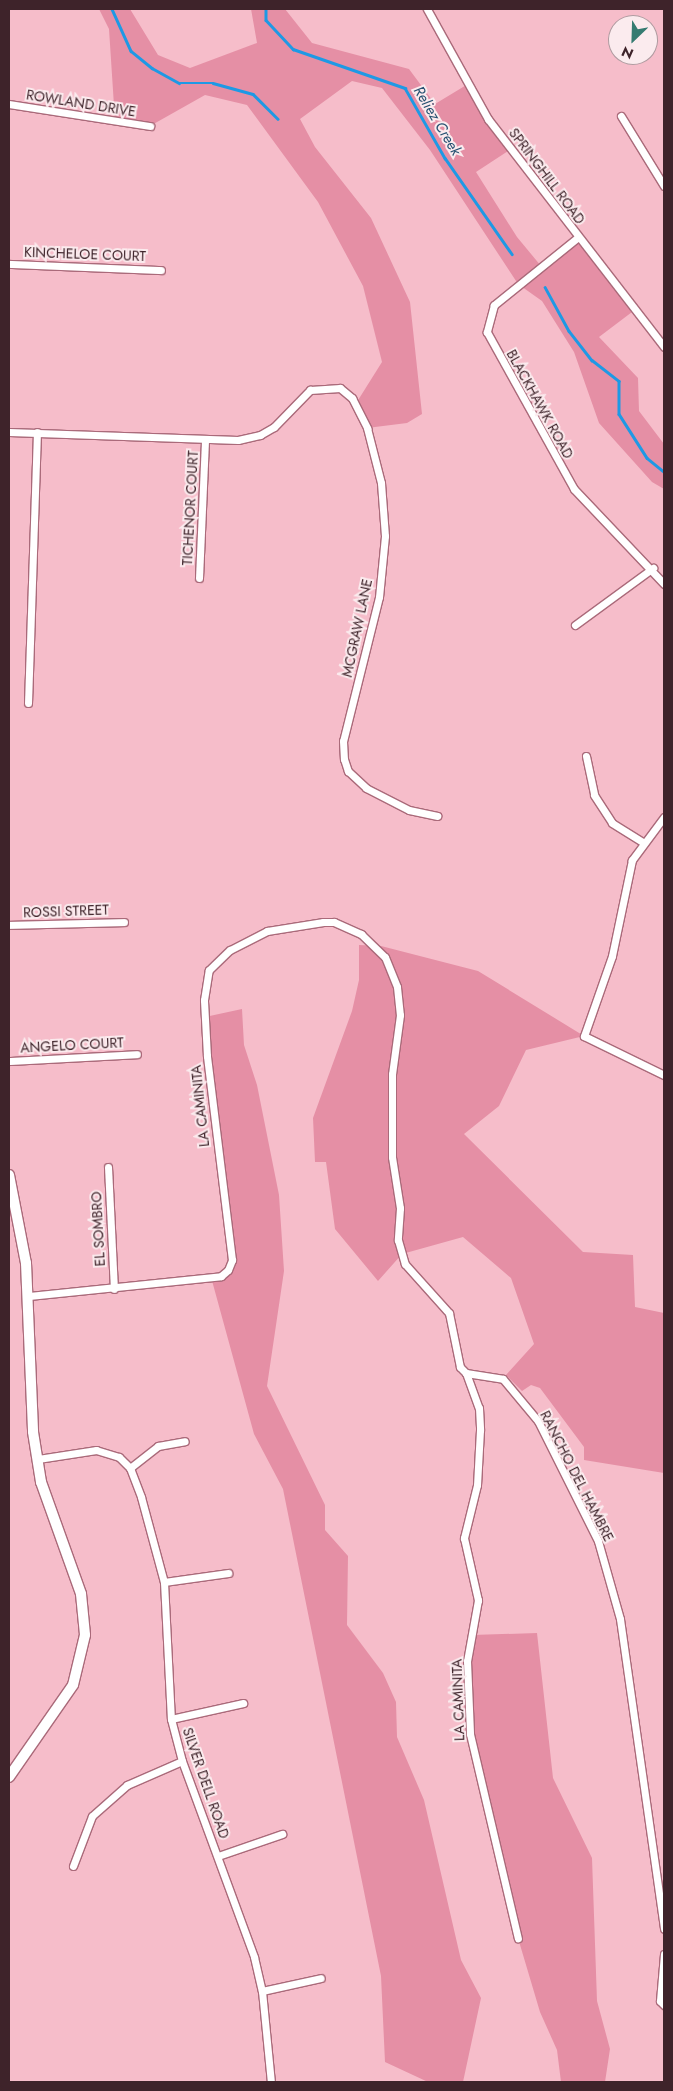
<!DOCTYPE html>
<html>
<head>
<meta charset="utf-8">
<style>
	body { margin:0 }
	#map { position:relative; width:673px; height:2091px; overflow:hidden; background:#f6bdca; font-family:Jost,sans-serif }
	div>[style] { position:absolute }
	.green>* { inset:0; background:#e58fa5 }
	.stream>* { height:2.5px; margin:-1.25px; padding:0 1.25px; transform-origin:1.25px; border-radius:1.25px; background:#1e99e5 }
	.roads { filter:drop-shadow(1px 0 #aa6a7a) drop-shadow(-1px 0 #aa6a7a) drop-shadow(0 1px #aa6a7a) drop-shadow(0 -1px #aa6a7a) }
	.street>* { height:7px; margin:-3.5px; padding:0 3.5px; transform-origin:3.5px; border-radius:3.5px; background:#fff }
	.secondary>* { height:10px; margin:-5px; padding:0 5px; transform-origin:5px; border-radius:5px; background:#fff }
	span { translate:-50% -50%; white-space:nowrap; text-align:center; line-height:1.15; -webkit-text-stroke:4px #fbebee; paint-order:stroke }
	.street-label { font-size:14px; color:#3e232a }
	.water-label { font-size:15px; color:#275272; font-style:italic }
	.frame { position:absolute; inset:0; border:10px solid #3e232a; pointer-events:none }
	.north { position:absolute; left:608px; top:15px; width:50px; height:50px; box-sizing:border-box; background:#fbebee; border:1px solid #af9ba0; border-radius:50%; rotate:204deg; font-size:14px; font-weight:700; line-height:20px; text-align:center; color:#3e232a }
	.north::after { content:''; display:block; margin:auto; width:18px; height:22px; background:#357b71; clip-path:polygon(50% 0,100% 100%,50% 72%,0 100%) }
</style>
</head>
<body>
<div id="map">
	<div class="green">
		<i style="clip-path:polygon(99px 9px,130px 9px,158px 55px,190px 68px,257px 43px,251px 9px,285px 9px,312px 43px,409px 69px,435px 104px,468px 84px,511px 149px,476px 172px,517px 237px,541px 266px,577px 238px,636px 309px,599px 337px,638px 378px,639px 411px,664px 444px,664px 489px,652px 482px,599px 423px,574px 352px,542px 301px,518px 284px,430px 150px,382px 88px,352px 81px,300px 119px,315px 147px,371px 218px,410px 302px,422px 414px,407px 423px,367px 428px,355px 405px,382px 362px,363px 286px,318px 202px,247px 105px,205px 95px,150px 126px,115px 121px,109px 29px)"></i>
		<i style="clip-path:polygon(359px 945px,381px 946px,478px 971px,584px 1036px,526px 1050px,499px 1106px,464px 1134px,583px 1252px,633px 1255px,635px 1307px,664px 1313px,664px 1473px,584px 1460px,584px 1447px,540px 1388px,531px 1385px,522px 1391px,506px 1375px,534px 1344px,511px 1278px,463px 1237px,402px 1254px,378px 1281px,335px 1229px,326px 1162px,315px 1162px,313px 1118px,352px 1011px,359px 980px)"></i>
		<i style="clip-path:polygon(242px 1009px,244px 1045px,257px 1085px,279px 1195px,284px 1271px,267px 1386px,325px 1505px,325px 1530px,348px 1556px,347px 1625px,383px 1673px,396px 1702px,397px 1737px,424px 1800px,461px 1960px,481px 1998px,463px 2082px,428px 2082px,385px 2062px,381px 1976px,283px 1489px,254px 1434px,211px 1277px,221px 1276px,232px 1260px,205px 1017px)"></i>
		<i style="clip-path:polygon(537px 1633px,553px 1778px,592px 1858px,597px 2001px,610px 2049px,605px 2082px,561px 2082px,557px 2050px,540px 2012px,518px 1938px,474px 1755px,467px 1661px,472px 1635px)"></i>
	</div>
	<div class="stream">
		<i style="left:112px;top:9px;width:46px;rotate:65.7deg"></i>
		<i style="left:131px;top:51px;width:27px;rotate:39deg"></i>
		<i style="left:152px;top:68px;width:31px;rotate:29deg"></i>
		<i style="left:179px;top:83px;width:34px"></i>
		<i style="left:213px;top:83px;width:41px;rotate:15.4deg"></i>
		<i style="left:253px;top:94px;width:35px;rotate:45deg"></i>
		<i style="left:266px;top:9px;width:11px;rotate:90deg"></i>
		<i style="left:266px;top:20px;width:40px;rotate:47deg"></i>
		<i style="left:293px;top:49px;width:119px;rotate:19.2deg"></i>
		<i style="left:405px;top:88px;width:81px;rotate:60.3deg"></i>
		<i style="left:445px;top:158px;width:117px;rotate:55.1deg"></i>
		<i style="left:545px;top:287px;width:50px;rotate:61.4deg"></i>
		<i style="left:569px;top:331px;width:37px;rotate:52deg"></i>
		<i style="left:592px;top:360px;width:34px;rotate:38deg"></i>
		<i style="left:619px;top:381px;width:33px;rotate:90deg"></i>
		<i style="left:619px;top:414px;width:52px;rotate:57.5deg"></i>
		<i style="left:647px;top:458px;width:22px;rotate:39deg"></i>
	</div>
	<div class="roads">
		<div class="street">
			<i style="left:427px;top:9px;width:126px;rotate:61deg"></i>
			<i style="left:488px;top:119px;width:288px;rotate:52.3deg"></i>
			<i style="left:9px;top:104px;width:143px;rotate:8.9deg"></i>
			<i style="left:621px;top:116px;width:82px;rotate:58.4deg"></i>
			<i style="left:577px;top:238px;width:107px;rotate:141.1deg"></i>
			<i style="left:494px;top:305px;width:28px;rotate:105deg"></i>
			<i style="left:487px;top:332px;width:179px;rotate:61deg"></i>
			<i style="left:574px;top:489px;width:131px;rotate:46.5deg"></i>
			<i style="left:9px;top:264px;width:152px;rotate:2.3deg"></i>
			<i style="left:9px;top:432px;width:229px;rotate:2deg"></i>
			<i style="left:238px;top:440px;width:23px;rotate:-13deg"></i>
			<i style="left:260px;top:435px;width:16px;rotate:-30deg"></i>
			<i style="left:274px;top:427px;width:52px;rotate:-45.8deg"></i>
			<i style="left:310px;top:390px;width:30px;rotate:-4deg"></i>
			<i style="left:340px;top:388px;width:16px;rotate:40deg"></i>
			<i style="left:352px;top:398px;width:34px;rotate:63deg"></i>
			<i style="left:367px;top:428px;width:57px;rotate:75.7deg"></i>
			<i style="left:381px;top:483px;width:53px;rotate:85.7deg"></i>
			<i style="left:385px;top:536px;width:61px;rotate:95.6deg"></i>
			<i style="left:379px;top:597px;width:148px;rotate:104deg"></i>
			<i style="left:343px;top:741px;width:18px;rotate:87deg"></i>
			<i style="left:344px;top:759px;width:13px;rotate:72deg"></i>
			<i style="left:348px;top:771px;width:25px;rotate:43deg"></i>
			<i style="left:366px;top:788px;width:48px;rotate:27.1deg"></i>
			<i style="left:409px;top:810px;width:29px;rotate:12deg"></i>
			<i style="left:199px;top:578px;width:139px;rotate:-87.5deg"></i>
			<i style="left:575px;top:625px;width:97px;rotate:-36.2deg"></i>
			<i style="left:28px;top:703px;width:271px;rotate:-88.1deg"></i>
			<i style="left:586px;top:756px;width:40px;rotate:78deg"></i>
			<i style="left:594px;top:795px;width:33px;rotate:57deg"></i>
			<i style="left:612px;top:823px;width:36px;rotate:32deg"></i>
			<i style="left:664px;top:817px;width:54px;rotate:126.7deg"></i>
			<i style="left:632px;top:860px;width:98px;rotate:101.8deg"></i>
			<i style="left:612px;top:956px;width:85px;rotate:109.3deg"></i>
			<i style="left:584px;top:1036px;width:89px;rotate:26deg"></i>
			<i style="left:9px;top:925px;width:115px;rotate:-1.5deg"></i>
			<i style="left:9px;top:1061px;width:128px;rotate:-3.1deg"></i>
			<i style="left:108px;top:1167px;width:122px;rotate:87.2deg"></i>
			<i style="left:29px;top:1296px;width:193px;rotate:-5.9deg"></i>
			<i style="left:221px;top:1276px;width:9px;rotate:-41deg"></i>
			<i style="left:228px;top:1270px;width:11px;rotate:-68deg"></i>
			<i style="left:232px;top:1260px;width:206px;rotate:-97deg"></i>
			<i style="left:207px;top:1056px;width:56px;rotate:-93.1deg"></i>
			<i style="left:204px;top:1000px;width:30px;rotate:-81deg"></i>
			<i style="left:209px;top:970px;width:29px;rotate:-44deg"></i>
			<i style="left:230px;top:950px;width:42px;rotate:-27.2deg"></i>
			<i style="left:267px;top:931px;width:57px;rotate:-9.1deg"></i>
			<i style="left:323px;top:922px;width:11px"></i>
			<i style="left:334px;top:922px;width:30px;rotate:24deg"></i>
			<i style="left:361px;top:934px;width:33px;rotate:44deg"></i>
			<i style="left:385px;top:957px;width:32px;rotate:68deg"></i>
			<i style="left:397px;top:987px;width:28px;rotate:84deg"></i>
			<i style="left:400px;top:1015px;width:60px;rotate:97.7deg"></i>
			<i style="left:392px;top:1074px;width:83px;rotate:90deg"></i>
			<i style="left:392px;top:1157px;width:52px;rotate:81.1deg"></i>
			<i style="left:400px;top:1208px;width:32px;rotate:94deg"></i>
			<i style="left:398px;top:1240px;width:25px;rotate:74deg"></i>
			<i style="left:405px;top:1264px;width:66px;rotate:48.1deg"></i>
			<i style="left:449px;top:1313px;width:55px;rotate:78.5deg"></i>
			<i style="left:460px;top:1367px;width:8px;rotate:45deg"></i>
			<i style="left:466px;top:1373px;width:37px;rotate:9deg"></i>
			<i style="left:503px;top:1379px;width:55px;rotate:50.2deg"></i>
			<i style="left:538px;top:1421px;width:134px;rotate:63.4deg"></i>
			<i style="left:598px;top:1541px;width:81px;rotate:74.2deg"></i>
			<i style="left:620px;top:1619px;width:313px;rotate:81.9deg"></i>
			<i style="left:466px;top:1373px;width:37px;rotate:70deg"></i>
			<i style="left:479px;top:1408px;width:22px;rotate:87deg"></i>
			<i style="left:480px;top:1430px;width:55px;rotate:93.1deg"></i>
			<i style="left:477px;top:1485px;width:55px;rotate:103.8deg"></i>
			<i style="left:464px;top:1538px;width:64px;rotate:77.3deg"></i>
			<i style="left:478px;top:1600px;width:62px;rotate:100.2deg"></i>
			<i style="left:467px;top:1661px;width:73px;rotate:87.6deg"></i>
			<i style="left:470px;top:1734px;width:210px;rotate:76.8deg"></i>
			<i style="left:38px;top:1459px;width:59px;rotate:-8.8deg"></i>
			<i style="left:96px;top:1450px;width:24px;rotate:17deg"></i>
			<i style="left:119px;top:1457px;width:16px;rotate:45deg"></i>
			<i style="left:130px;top:1468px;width:31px;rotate:69deg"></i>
			<i style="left:141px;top:1497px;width:88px;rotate:74.9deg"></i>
			<i style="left:164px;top:1582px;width:137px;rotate:87.1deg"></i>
			<i style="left:171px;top:1719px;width:43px;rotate:75.3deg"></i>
			<i style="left:182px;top:1761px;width:209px;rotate:69.8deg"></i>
			<i style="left:254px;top:1957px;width:35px;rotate:77deg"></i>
			<i style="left:262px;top:1991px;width:91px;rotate:84.4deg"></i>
			<i style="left:130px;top:1468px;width:36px;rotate:-38deg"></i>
			<i style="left:158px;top:1446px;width:27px;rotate:-10deg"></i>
			<i style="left:164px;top:1582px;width:65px;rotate:-8deg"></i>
			<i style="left:171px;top:1719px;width:74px;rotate:-12.5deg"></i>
			<i style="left:218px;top:1856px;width:68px;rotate:-19deg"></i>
			<i style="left:73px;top:1866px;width:53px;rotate:-69.2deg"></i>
			<i style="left:92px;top:1816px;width:47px;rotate:-41.5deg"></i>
			<i style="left:127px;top:1785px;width:60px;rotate:-23.6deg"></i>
			<i style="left:664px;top:1954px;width:47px;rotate:94.9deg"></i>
			<i style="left:660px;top:2001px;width:6px;rotate:45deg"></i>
			<i style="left:262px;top:1991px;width:60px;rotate:-12.4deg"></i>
		</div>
		<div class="secondary">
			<i style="left:9px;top:1175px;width:90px;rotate:79.1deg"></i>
			<i style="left:26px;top:1263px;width:169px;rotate:87.6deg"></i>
			<i style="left:33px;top:1432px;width:51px;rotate:80.9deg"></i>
			<i style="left:41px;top:1482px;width:119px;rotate:70.3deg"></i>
			<i style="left:81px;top:1594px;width:41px;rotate:84.4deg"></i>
			<i style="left:85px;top:1635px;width:51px;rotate:103.5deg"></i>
			<i style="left:73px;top:1685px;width:112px;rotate:124.8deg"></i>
		</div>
	</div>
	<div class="street-label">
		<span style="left:81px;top:103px;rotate:9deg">ROWLAND DRIVE</span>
		<span style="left:547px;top:176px;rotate:53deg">SPRINGHILL ROAD</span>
		<span style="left:85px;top:254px;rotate:2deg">KINCHELOE COURT</span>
		<span style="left:540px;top:404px;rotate:61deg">BLACKHAWK ROAD</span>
		<span style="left:190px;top:508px;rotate:-87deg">TICHENOR COURT</span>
		<span style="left:357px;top:628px;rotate:-78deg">MCGRAW LANE</span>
		<span style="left:66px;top:911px;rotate:-2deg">ROSSI STREET</span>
		<span style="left:72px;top:1045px;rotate:-3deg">ANGELO COURT</span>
		<span style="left:200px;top:1106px;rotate:-96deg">LA CAMINITA</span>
		<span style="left:98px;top:1229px;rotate:-93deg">EL SOMBRO</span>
		<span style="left:577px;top:1476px;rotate:63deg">RANCHO DEL HAMBRE</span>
		<span style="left:458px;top:1700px;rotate:-92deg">LA CAMINITA</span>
		<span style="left:206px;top:1783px;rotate:71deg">SILVER DELL ROAD</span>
	</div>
	<div class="water-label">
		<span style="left:437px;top:121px;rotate:59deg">Reliez Creek</span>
	</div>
	<div class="frame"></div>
	<div class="north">N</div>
</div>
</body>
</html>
